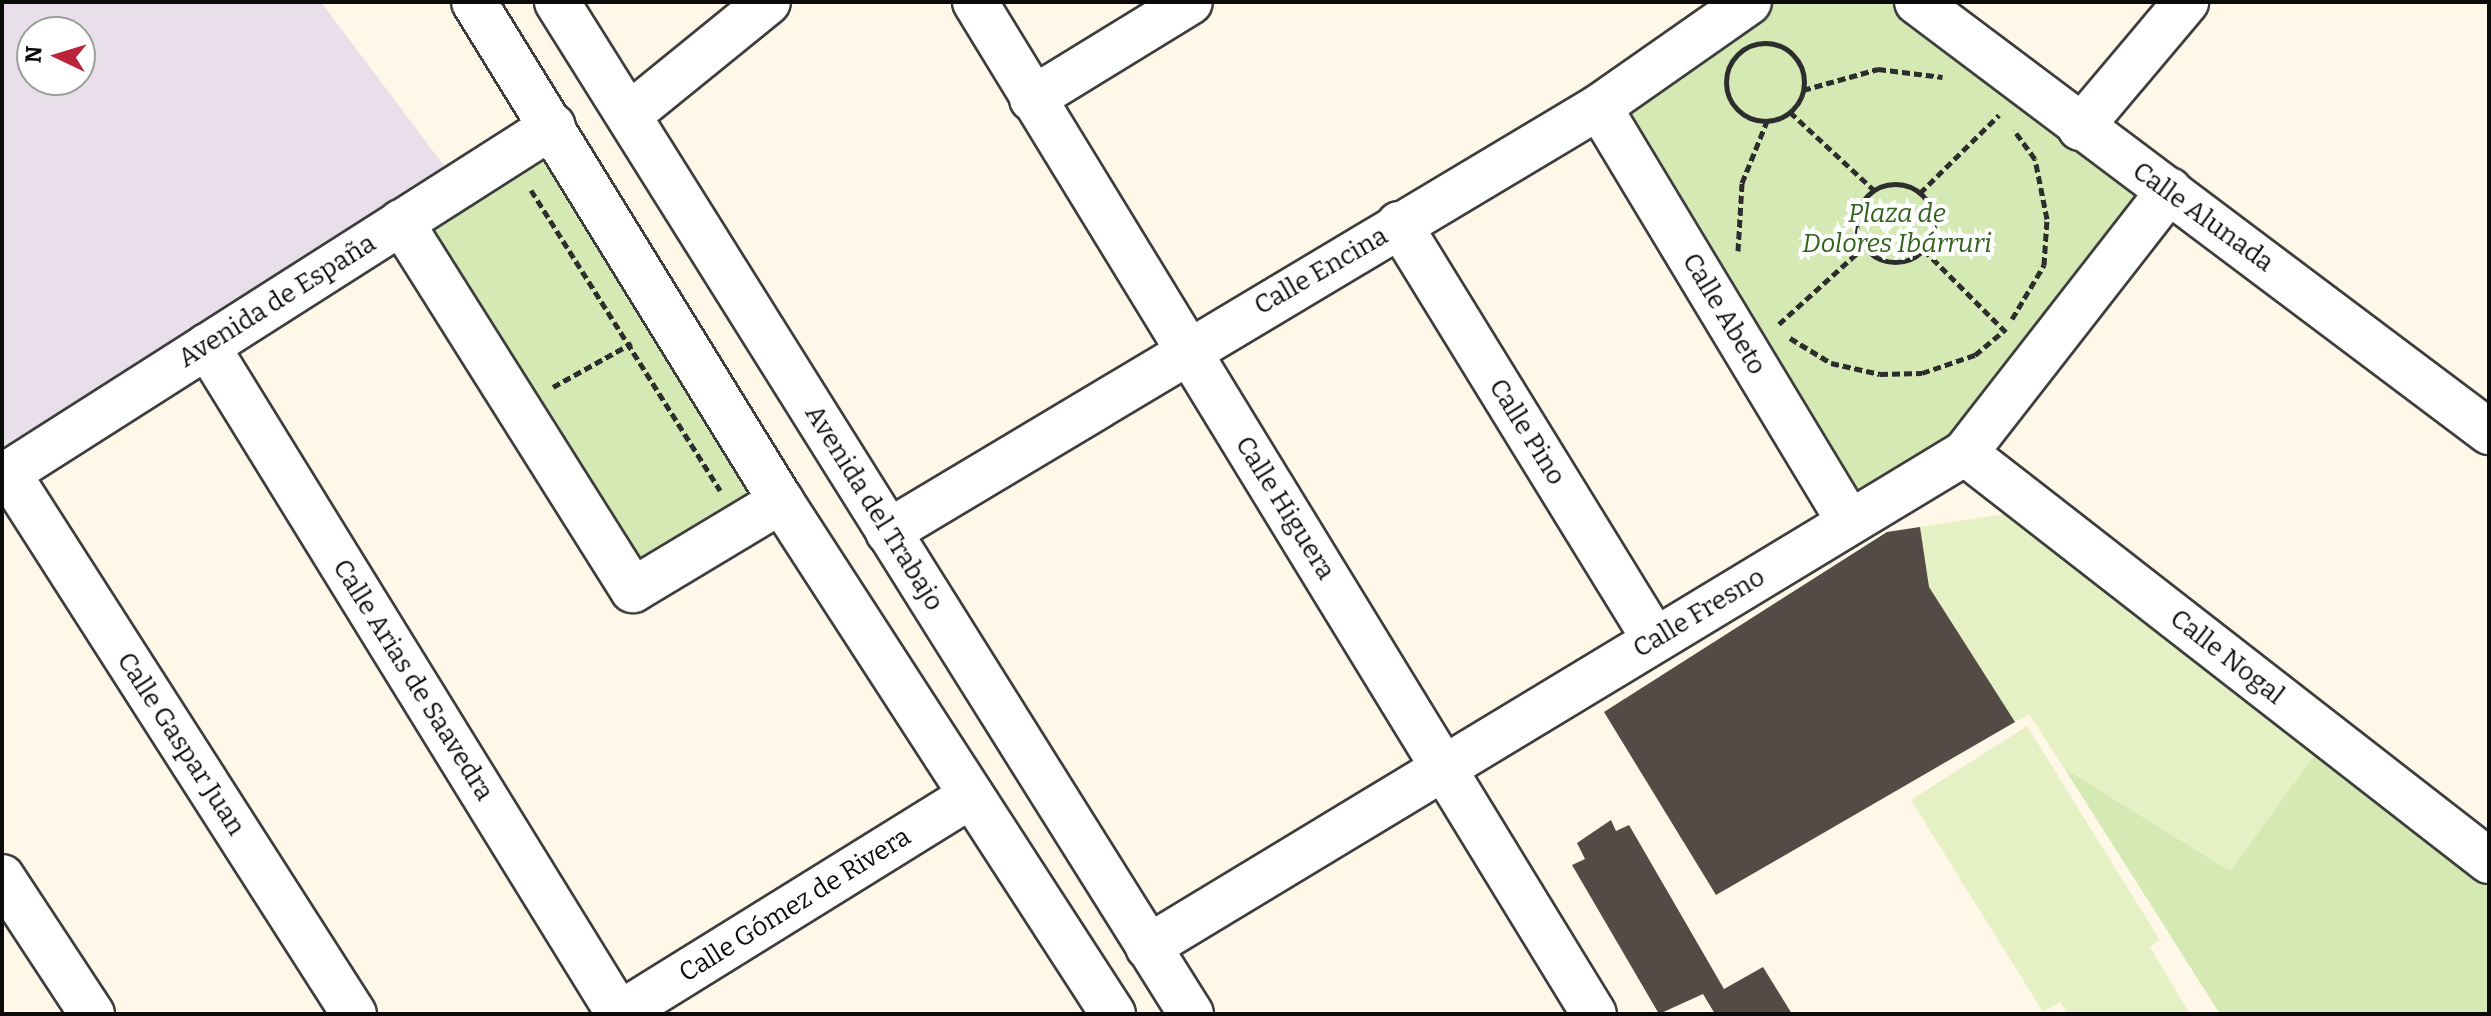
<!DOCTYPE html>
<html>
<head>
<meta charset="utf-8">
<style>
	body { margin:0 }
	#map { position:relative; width:2491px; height:1016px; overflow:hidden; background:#fff8e9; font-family:Bitter,serif }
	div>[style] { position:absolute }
	.industrial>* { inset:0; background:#e8dfea }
	.green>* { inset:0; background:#d4e9b3 }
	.pitch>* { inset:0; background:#e5f0c5 }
	.building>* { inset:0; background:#544b47 }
	.path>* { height:5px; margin-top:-2.5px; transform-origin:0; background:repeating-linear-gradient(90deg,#2d2d2d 0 8px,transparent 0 12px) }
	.path>.ring { margin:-2.5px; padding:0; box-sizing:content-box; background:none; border:5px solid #2d2d2d; border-radius:50% }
	.roads { filter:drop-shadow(2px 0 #3e3e3e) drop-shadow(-2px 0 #3e3e3e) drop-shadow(0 2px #3e3e3e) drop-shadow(0 -2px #3e3e3e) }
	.minor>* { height:44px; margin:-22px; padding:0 22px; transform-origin:22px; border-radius:22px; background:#fff }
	span { translate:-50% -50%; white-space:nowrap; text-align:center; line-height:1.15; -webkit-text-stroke:8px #fff; paint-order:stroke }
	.park-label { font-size:26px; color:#31621c; font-style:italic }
	.street-label { font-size:26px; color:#0b0b0b }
	.frame { position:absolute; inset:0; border:4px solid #0b0b0b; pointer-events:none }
	.north { position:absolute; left:16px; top:16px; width:80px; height:80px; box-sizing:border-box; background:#fff; border:2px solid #9d9d9d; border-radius:50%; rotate:274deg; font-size:22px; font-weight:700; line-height:32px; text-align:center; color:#0b0b0b }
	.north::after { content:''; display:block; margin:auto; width:28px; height:36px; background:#bb233a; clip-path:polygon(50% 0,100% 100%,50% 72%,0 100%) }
</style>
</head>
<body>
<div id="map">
	<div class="industrial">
		<i style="clip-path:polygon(evenodd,2px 2px,321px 2px,451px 175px,2px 447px,2px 2px,32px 32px,80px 32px,80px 80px,32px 80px,32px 32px)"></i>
	</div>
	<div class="green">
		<i style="clip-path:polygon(1749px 2px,1917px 2px,2170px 190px,1965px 453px,1849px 521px,1599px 107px)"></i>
		<i style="clip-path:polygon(553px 126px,781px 501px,633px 590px,401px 222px)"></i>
		<i style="clip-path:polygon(2328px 736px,2489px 861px,2489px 1014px,2220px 1014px,2064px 768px,2230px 871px)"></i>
	</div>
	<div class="pitch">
		<i style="clip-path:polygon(2038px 509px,2328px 736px,2230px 871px,2064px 768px,2029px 714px,1716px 895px,1604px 712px,1887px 532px)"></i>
		<i style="clip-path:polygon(2027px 726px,2160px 940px,2150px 947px,2190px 1014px,2068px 1014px,2060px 1002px,2043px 1012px,1911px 800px)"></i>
	</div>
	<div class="building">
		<i style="clip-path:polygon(1920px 527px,1929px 587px,2015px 722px,1716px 895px,1604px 712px,1887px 532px)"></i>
		<i style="clip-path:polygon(1611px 820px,1616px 831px,1629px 825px,1724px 989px,1763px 967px,1792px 1014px,1715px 1014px,1703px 994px,1659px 1014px,1572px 865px,1585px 859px,1577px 843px)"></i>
	</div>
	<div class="path">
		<i class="ring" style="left:1726px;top:43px;width:73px;height:73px"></i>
		<i style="left:1803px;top:90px;width:78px;rotate:-15.6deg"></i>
		<i style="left:1878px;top:69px;width:65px;rotate:7deg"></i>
		<i style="left:1790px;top:112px;width:115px;rotate:42.9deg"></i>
		<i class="ring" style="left:1856px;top:184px;width:73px;height:73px"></i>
		<i style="left:531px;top:190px;width:355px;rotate:57.8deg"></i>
		<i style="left:1920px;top:193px;width:111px;rotate:-44.6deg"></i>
		<i style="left:1924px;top:250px;width:119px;rotate:45deg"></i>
		<i style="left:1738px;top:251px;width:68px;rotate:-86.6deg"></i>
		<i style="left:1742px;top:183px;width:67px;rotate:-68deg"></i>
		<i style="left:2012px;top:319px;width:63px;rotate:-59.3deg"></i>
		<i style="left:2044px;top:265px;width:46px;rotate:-86.3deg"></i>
		<i style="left:2047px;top:219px;width:61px;rotate:-101.3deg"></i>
		<i style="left:2035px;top:159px;width:36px;rotate:-126deg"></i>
		<i style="left:1779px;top:324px;width:115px;rotate:-42.2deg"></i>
		<i style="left:1790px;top:338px;width:48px;rotate:31.4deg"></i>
		<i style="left:1831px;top:363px;width:50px;rotate:12.7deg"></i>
		<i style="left:1880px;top:374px;width:42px;rotate:-1.4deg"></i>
		<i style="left:1922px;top:373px;width:56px;rotate:-18.8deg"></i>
		<i style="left:1975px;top:355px;width:34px;rotate:-40deg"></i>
		<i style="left:553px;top:387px;width:90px;rotate:-29.1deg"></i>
	</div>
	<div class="roads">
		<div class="minor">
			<i style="left:474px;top:2px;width:586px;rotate:58.4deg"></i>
			<i style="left:781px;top:501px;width:611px;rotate:57.09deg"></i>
			<i style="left:557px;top:2px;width:1194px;rotate:57.93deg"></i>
			<i style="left:975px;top:2px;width:1186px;rotate:58.55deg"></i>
			<i style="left:1917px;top:2px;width:716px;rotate:36.93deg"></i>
			<i style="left:1032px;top:99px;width:185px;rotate:-31.5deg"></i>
			<i style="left:1599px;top:107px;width:484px;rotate:58.9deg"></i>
			<i style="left:629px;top:115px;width:179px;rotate:-39.1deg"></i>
			<i style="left:2080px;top:128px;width:165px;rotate:-49.9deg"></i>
			<i style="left:401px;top:222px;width:435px;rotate:57.8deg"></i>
			<i style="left:633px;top:590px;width:173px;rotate:-31deg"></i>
			<i style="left:1399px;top:224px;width:488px;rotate:58.4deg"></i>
			<i style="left:207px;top:346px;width:785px;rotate:58.34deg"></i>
			<i style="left:1965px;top:453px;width:664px;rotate:37.91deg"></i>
			<i style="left:8px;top:473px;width:642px;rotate:57.4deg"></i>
			<i style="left:2px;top:477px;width:653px;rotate:-32.5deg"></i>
			<i style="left:888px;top:532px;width:828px;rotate:-30.87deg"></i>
			<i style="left:1599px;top:107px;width:183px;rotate:-35deg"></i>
			<i style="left:2px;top:877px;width:164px;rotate:56.7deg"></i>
			<i style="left:1148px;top:947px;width:955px;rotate:-31.16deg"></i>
			<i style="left:1965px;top:453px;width:333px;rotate:-52.1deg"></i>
			<i style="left:619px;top:1014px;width:413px;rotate:-31.8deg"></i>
		</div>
	</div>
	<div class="park-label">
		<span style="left:1897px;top:229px">Plaza de<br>Dolores Ibárruri</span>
	</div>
	<div class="street-label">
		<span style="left:2203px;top:217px;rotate:36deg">Calle Alunada</span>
		<span style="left:1321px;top:271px;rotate:-30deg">Calle Encina</span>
		<span style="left:277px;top:301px;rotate:-32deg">Avenida de España</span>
		<span style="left:1724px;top:314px;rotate:59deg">Calle Abeto</span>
		<span style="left:1527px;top:432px;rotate:58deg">Calle Pino</span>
		<span style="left:874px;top:508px;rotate:58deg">Avenida del Trabajo</span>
		<span style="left:1285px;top:508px;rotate:58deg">Calle Higuera</span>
		<span style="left:1699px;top:613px;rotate:-31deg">Calle Fresno</span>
		<span style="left:2227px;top:657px;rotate:38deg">Calle Nogal</span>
		<span style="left:413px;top:680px;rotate:58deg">Calle Arias de Saavedra</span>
		<span style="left:181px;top:744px;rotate:57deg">Calle Gaspar Juan</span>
		<span style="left:795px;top:905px;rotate:-32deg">Calle Gómez de Rivera</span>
	</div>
	<div class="frame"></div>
	<div class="north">N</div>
</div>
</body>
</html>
